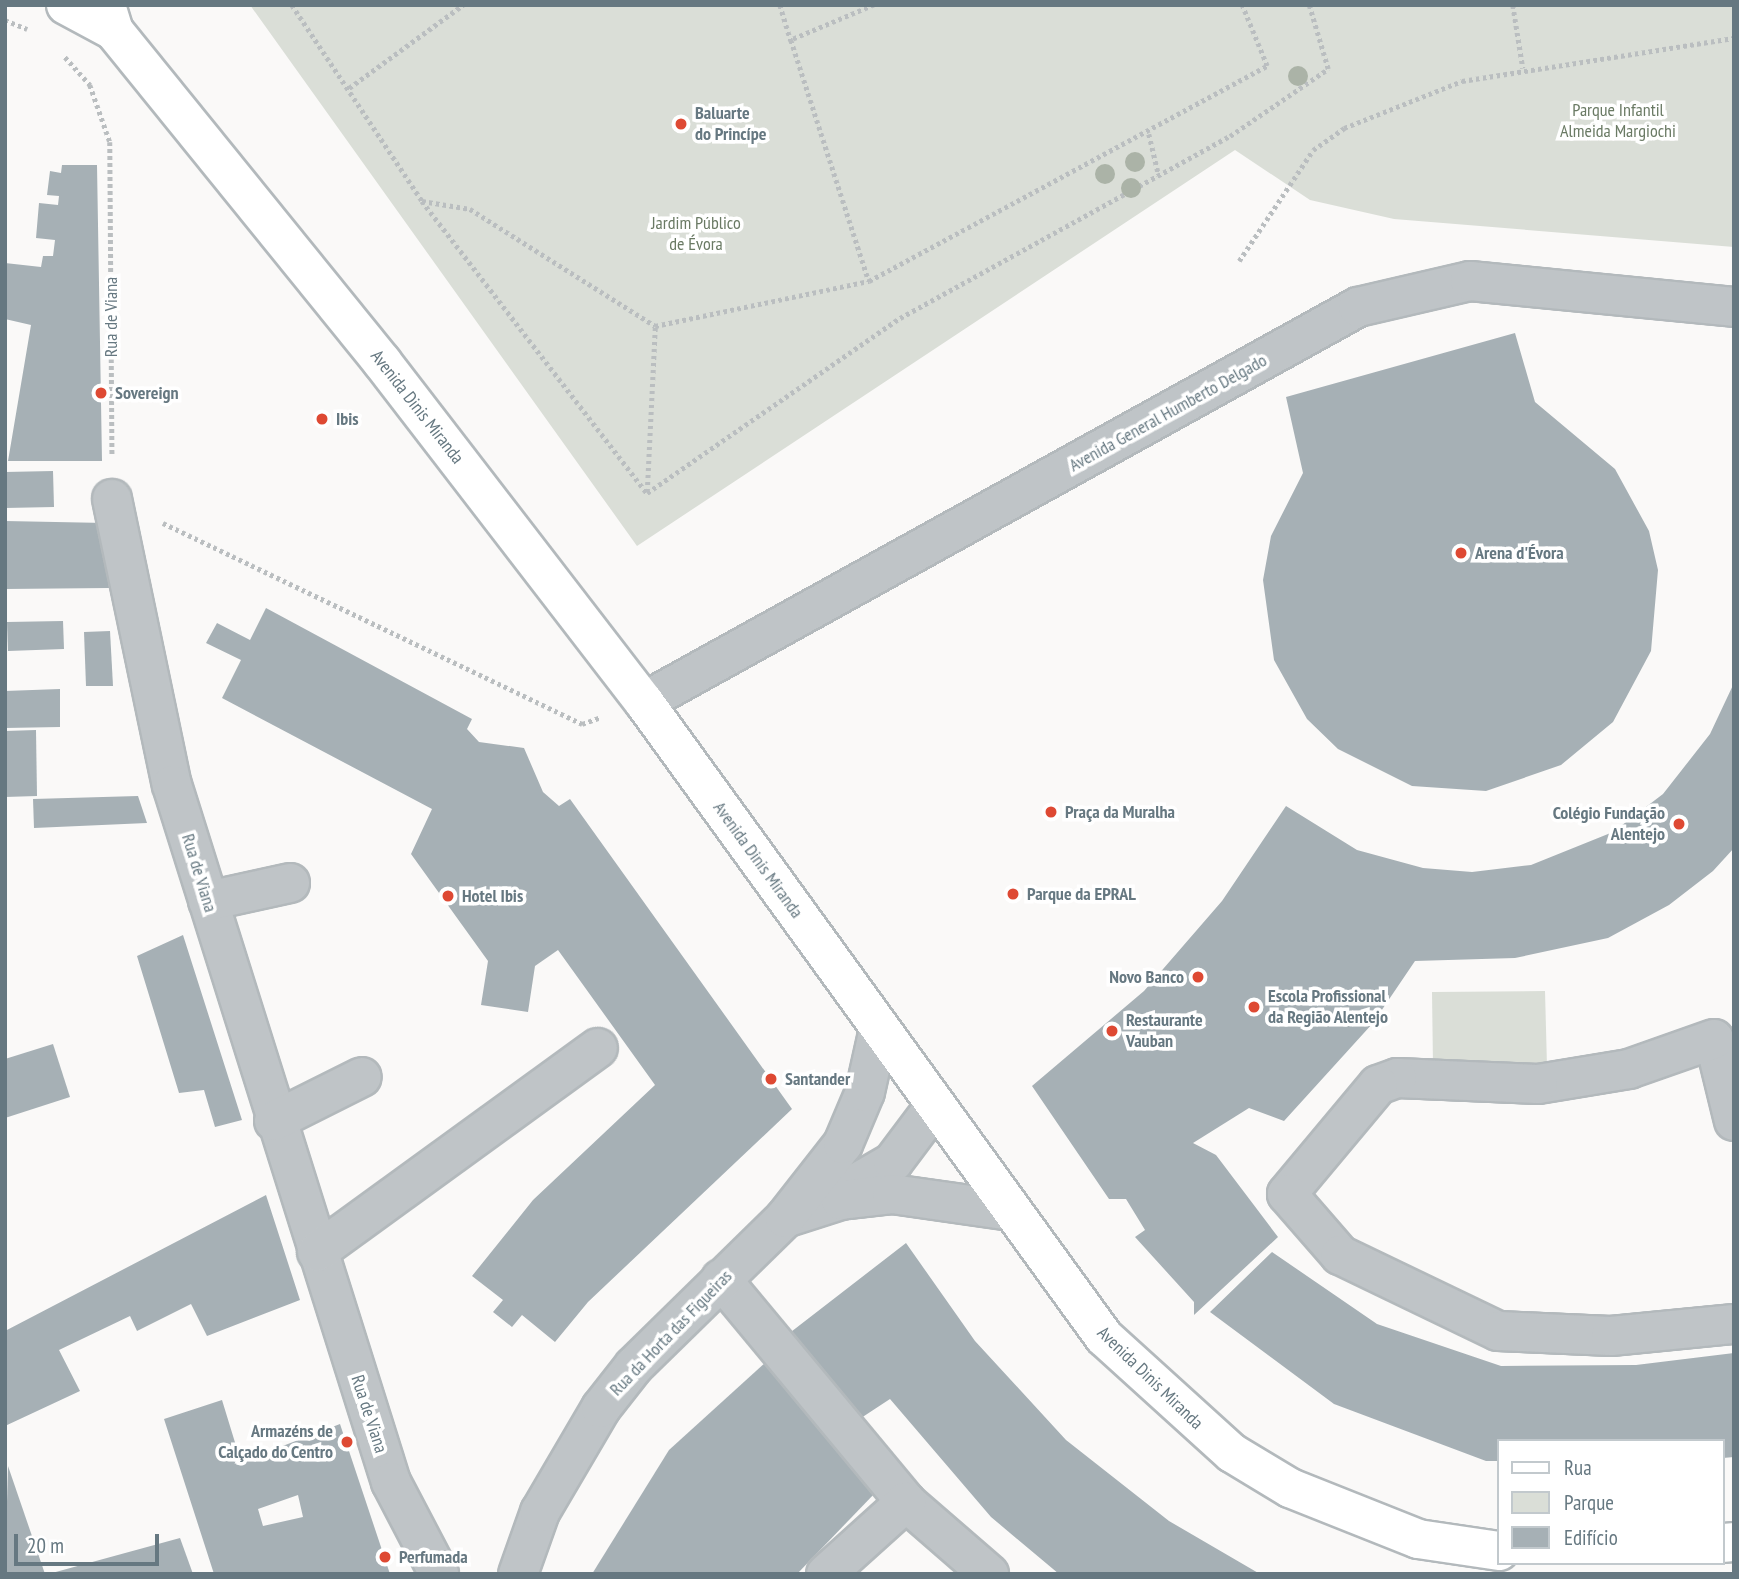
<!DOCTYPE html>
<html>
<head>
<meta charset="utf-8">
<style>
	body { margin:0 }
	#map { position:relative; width:1739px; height:1579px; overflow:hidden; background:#faf9f8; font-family:"PT Sans Narrow",sans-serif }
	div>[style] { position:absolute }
	.green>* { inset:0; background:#daded7 }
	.building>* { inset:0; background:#a6b0b5 }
	.path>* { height:4.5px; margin-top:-2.25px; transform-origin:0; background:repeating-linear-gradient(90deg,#babec0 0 3.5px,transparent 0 7px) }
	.roads { filter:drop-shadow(2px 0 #b3b9bc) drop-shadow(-2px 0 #b3b9bc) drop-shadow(0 2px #b3b9bc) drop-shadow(0 -2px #b3b9bc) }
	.minor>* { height:38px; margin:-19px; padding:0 19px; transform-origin:19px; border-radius:19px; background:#bfc4c7 }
	.major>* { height:38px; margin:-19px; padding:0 19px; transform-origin:19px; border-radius:19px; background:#fff }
	.trees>* { width:20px; height:20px; margin:-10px; border-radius:50%; background:#abb3a7 }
	.dots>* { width:19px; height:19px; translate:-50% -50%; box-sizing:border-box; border:4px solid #fff; border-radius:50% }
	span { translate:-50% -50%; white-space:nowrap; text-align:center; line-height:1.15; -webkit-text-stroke:7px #fff; paint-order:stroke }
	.park-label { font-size:18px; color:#6a7a64 }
	.poi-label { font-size:18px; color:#667881; font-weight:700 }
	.left { translate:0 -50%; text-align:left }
	.right { translate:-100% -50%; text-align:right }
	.street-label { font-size:18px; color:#667881 }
	.frame { position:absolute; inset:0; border:7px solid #667881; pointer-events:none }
	.legend { position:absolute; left:1497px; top:1439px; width:228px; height:126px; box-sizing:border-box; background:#fff; border:2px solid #c2c9cd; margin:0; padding:9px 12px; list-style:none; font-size:21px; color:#667881 }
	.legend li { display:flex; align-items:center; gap:14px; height:35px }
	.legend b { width:35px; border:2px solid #c2c9cd }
	.scale { position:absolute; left:14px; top:1534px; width:145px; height:32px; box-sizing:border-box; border:4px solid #667881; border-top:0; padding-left:9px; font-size:21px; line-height:24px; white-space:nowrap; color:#667881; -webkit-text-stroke:5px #fff; paint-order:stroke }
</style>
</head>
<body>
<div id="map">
	<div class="green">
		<i style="clip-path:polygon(250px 5px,1734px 5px,1734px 247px,1394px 219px,1310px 200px,1235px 150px,637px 546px)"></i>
		<i style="clip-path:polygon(1545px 991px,1547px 1066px,1433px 1066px,1432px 992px)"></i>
	</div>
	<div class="building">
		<i style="clip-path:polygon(62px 165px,97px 165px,102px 461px,8px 461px,31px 325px,5px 319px,5px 263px,41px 267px,43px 256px,53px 256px,55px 240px,36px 238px,39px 203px,58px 205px,59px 196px,47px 195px,50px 171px,61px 173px)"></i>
		<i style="clip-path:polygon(1515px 333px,1535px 402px,1615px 469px,1649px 531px,1658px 570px,1651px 651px,1613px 722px,1561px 765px,1486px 791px,1412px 786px,1338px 749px,1307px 719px,1274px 660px,1263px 580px,1271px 536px,1303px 473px,1286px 397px)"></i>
		<i style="clip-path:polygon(53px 471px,54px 507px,5px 508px,5px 472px)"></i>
		<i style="clip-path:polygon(5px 521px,106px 523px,109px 588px,5px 589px)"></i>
		<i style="clip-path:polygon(266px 608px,472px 719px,467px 729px,479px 742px,524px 748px,543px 792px,559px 806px,570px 799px,792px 1109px,588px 1302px,555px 1342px,522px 1315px,512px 1327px,493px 1312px,503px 1300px,472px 1276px,533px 1200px,655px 1085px,558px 950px,535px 966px,528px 1012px,481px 1005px,488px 961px,411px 854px,432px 809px,222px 698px,241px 660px,206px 643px,217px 623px,250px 640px)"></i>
		<i style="clip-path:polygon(63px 621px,64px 649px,8px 651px,7px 622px)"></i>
		<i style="clip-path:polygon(110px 631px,113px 686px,86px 686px,84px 632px)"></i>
		<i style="clip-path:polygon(1734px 683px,1734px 848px,1713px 871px,1669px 905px,1608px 938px,1515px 958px,1415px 961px,1373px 1023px,1284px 1121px,1249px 1108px,1193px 1143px,1216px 1155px,1278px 1237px,1194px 1315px,1194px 1302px,1135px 1237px,1145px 1230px,1126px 1199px,1109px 1199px,1032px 1086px,1144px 991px,1222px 901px,1286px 806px,1357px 850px,1423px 868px,1472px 872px,1531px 865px,1613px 832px,1663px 794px,1710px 734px)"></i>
		<i style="clip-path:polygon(60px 689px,60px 727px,5px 728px,5px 691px)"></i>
		<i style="clip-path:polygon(36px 730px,37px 796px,5px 797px,5px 731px)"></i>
		<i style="clip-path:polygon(138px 796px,147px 823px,34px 828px,33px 799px)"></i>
		<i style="clip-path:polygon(183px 935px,242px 1120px,215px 1127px,204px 1090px,179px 1093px,137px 956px)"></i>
		<i style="clip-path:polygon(53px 1044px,70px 1097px,5px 1118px,5px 1059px)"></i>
		<i style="clip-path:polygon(266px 1195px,300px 1300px,207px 1336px,191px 1304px,137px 1331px,130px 1316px,59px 1350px,80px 1391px,5px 1426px,5px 1331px)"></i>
		<i style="clip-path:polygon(906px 1243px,975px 1341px,1066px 1440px,1169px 1521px,1260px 1574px,1059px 1574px,991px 1517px,890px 1399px,858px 1420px,787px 1335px)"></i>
		<i style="clip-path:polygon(1272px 1252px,1377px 1324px,1501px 1366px,1636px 1365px,1734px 1353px,1734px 1457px,1723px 1458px,1723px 1441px,1499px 1441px,1499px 1461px,1486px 1461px,1334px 1404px,1210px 1312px)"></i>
		<i style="clip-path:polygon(766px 1362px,876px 1492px,797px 1574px,592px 1574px,669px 1450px)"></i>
		<i style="clip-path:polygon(evenodd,222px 1400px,241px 1462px,340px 1424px,390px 1574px,214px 1574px,164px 1419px,222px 1400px,298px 1495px,303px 1517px,263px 1526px,258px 1509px,298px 1495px)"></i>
		<i style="clip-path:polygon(8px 1466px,45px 1574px,5px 1574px)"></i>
		<i style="clip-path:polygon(180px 1538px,193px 1574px,52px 1574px,52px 1573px)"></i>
	</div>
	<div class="path">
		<i style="left:292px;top:5px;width:235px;rotate:56.4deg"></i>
		<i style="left:422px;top:201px;width:369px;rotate:52.4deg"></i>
		<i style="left:647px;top:493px;width:308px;rotate:-34.7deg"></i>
		<i style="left:900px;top:318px;width:377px;rotate:-28.9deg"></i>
		<i style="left:1230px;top:136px;width:119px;rotate:-34.4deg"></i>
		<i style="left:1328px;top:69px;width:67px;rotate:-106.5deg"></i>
		<i style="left:780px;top:5px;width:37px;rotate:73deg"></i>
		<i style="left:874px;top:5px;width:90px;rotate:157.1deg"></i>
		<i style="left:791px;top:40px;width:253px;rotate:72.1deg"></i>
		<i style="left:869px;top:281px;width:452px;rotate:-28.4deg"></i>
		<i style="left:1267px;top:66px;width:66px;rotate:-112.3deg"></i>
		<i style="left:1513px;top:5px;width:64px;rotate:81deg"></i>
		<i style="left:5px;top:20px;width:24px;rotate:22deg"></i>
		<i style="left:65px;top:57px;width:38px;rotate:48deg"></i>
		<i style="left:90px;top:85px;width:60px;rotate:70.7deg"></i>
		<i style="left:110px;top:142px;width:313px;rotate:89.6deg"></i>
		<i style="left:349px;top:88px;width:141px;rotate:-36.1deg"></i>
		<i style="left:1149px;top:134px;width:43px;rotate:76.6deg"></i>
		<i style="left:422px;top:201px;width:49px;rotate:9.5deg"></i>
		<i style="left:470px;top:209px;width:219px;rotate:32.3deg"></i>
		<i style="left:1239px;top:261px;width:133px;rotate:-56.3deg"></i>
		<i style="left:1313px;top:150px;width:38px;rotate:-35deg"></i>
		<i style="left:1344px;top:128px;width:127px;rotate:-21.7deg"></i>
		<i style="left:1462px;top:81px;width:275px;rotate:-9deg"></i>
		<i style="left:647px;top:492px;width:166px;rotate:-87.2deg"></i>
		<i style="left:655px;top:326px;width:219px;rotate:-11.9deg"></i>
		<i style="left:163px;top:523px;width:465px;rotate:25.6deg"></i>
		<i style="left:582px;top:724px;width:20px;rotate:-20deg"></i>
	</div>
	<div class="roads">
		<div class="minor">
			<i style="left:112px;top:499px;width:292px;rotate:78.2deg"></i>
			<i style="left:172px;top:785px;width:731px;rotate:72.56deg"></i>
			<i style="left:391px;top:1482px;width:104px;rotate:62.4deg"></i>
			<i style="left:644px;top:702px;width:816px;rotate:-28.95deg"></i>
			<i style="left:1358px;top:307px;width:115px;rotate:-13.1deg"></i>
			<i style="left:1470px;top:281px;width:265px;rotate:5.6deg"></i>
			<i style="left:208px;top:901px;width:84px;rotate:-12.4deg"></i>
			<i style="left:274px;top:1121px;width:98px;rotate:-26.6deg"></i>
			<i style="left:1734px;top:1121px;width:84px;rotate:-103.7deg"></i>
			<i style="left:1714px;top:1039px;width:90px;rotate:160.6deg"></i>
			<i style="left:1629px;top:1069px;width:92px;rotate:170.6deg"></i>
			<i style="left:1538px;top:1084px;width:141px;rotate:-177.6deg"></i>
			<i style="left:1397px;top:1078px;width:20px;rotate:160deg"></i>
			<i style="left:1378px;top:1085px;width:142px;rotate:129.9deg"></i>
			<i style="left:1287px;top:1194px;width:81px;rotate:49deg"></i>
			<i style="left:1340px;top:1255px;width:175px;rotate:25.7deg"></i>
			<i style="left:1498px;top:1331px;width:113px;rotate:2.5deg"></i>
			<i style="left:1611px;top:1336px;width:124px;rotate:-5.6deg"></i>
			<i style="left:838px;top:1194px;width:64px;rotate:-30.2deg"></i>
			<i style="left:893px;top:1162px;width:70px;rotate:-53.1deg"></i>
			<i style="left:785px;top:1218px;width:59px;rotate:-17.8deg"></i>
			<i style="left:841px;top:1200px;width:51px;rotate:-6.7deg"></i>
			<i style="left:892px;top:1194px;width:120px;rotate:8.1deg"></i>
			<i style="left:317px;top:1252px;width:347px;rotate:-36deg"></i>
			<i style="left:721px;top:1279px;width:290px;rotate:50.3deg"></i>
			<i style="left:906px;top:1502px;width:110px;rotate:40.9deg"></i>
			<i style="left:518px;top:1574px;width:66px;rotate:-70.5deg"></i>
			<i style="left:540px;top:1512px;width:121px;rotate:-59.6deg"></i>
			<i style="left:601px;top:1408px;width:53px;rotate:-51.8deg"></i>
			<i style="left:634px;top:1366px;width:211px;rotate:-44.4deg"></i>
			<i style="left:785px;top:1218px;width:94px;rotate:-51.9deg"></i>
			<i style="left:843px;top:1144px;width:56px;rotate:-67.1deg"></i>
			<i style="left:865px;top:1092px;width:65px;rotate:-77.5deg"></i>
			<i style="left:826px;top:1574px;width:108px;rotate:-42deg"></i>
		</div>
		<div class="major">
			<i style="left:66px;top:5px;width:55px;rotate:28.4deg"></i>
			<i style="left:106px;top:5px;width:27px;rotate:73deg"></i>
			<i style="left:114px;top:31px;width:426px;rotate:51deg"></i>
			<i style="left:382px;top:362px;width:429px;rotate:52.4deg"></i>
			<i style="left:644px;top:702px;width:784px;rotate:54.08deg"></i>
			<i style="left:1104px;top:1337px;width:173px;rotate:42.2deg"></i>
			<i style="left:1232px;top:1453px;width:68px;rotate:31.1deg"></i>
			<i style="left:1290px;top:1488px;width:138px;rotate:21.7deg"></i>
			<i style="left:1418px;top:1539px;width:82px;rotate:8.4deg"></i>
			<i style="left:1723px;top:1543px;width:11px;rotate:-5deg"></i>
		</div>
	</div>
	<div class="trees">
		<i style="left:1298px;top:76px"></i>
		<i style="left:1135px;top:162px"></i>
		<i style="left:1105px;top:174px"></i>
		<i style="left:1131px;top:188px"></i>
	</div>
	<div class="dots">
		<i style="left:681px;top:124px;background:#de4933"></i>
		<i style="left:101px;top:393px;background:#de4933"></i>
		<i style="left:322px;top:419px;background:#de4933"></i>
		<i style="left:1461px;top:553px;background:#de4933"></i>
		<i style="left:1051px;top:812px;background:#de4933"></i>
		<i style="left:1679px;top:824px;background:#de4933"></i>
		<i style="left:1013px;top:894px;background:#de4933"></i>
		<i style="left:448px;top:896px;background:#de4933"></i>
		<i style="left:1198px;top:977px;background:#de4933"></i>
		<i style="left:1254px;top:1007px;background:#de4933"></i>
		<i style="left:1112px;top:1031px;background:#de4933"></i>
		<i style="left:771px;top:1079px;background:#de4933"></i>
		<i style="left:347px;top:1442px;background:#de4933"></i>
		<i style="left:385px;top:1557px;background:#de4933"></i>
	</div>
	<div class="park-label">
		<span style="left:1618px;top:121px">Parque Infantil<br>Almeida Margiochi</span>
		<span style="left:696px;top:234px">Jardim Público<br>de Évora</span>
	</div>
	<div class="poi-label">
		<span class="left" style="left:695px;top:124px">Baluarte<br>do Princípe</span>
		<span class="left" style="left:115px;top:393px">Sovereign</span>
		<span class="left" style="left:336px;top:419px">Ibis</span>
		<span class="left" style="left:1475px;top:553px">Arena d'Évora</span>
		<span class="left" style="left:1065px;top:812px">Praça da Muralha</span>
		<span class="right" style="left:1665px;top:824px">Colégio Fundação<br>Alentejo</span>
		<span class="left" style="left:1027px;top:894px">Parque da EPRAL</span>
		<span class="left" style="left:462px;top:896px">Hotel Ibis</span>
		<span class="right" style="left:1184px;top:977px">Novo Banco</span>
		<span class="left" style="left:1268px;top:1007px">Escola Profissional<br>da Região Alentejo</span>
		<span class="left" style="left:1126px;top:1031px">Restaurante<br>Vauban</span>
		<span class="left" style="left:785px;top:1079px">Santander</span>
		<span class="right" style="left:333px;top:1442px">Armazéns de<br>Calçado do Centro</span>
		<span class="left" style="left:399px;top:1557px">Perfumada</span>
	</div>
	<div class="street-label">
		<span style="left:111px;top:317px;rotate:-90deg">Rua de Viana</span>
		<span style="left:417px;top:407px;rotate:52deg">Avenida Dinis Miranda</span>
		<span style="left:1168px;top:413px;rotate:-29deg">Avenida General Humberto Delgado</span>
		<span style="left:758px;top:860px;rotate:54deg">Avenida Dinis Miranda</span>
		<span style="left:199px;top:873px;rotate:73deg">Rua de Viana</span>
		<span style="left:671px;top:1333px;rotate:-46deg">Rua da Horta das Figueiras</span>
		<span style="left:1150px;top:1378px;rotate:44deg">Avenida Dinis Miranda</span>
		<span style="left:369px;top:1414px;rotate:72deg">Rua de Viana</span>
	</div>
	<div class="frame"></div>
	<ul class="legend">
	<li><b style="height:9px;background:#fff"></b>Rua</li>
	<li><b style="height:19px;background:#daded7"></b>Parque</li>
	<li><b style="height:19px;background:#a6b0b5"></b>Edifício</li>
	</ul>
	<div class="scale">20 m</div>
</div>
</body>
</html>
